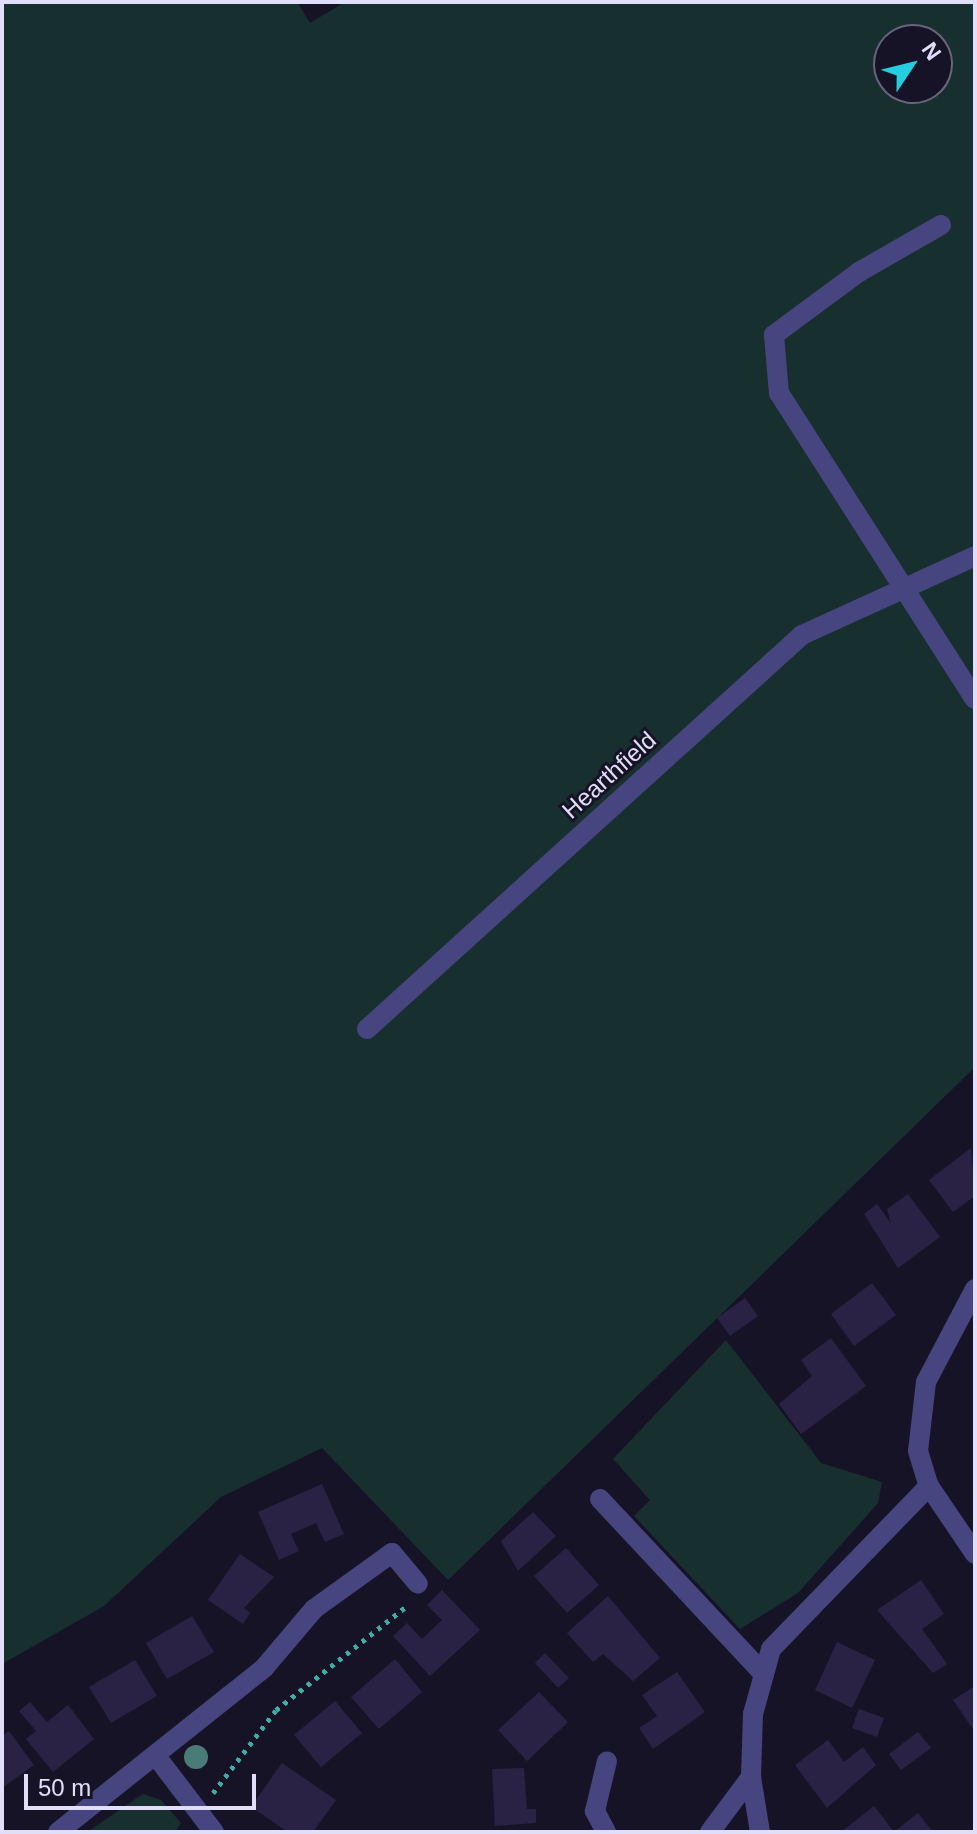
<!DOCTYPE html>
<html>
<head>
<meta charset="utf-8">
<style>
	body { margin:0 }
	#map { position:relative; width:977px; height:1834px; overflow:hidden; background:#171326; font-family:Arial,sans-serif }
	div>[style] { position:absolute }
	.green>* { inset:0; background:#17302f }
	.building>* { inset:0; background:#292245 }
	.path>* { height:5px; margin-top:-2.5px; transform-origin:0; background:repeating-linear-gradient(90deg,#41aba5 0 4px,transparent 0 10px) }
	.minor>* { height:20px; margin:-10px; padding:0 10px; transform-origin:10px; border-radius:10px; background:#47457f }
	.trees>* { width:24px; height:24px; margin:-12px; border-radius:50%; background:#497c77 }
	span { translate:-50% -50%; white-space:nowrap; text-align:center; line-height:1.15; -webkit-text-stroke:6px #171326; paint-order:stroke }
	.street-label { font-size:24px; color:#e1defa }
	.frame { position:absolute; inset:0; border:4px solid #e1defa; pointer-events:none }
	.north { position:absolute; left:873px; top:24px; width:80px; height:80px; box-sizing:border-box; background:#171326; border:2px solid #68647b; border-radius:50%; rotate:55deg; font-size:22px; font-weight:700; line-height:32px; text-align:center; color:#e1defa }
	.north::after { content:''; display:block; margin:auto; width:28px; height:36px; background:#24cde0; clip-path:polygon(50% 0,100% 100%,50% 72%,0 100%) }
	.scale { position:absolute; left:24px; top:1774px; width:232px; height:36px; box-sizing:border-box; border:4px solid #e1defa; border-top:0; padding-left:10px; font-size:24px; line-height:28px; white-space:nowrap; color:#e1defa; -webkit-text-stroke:6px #171326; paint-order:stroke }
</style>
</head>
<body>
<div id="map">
	<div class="green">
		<i style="clip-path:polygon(evenodd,2px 2px,297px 2px,310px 23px,345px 2px,975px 2px,975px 1067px,448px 1580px,322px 1448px,221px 1497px,104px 1606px,2px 1664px,2px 2px,889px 40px,937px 40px,937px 88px,889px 88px,889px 40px)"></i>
		<i style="clip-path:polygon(726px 1340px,821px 1463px,882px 1482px,878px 1503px,798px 1593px,740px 1629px,634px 1516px,650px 1500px,613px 1459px)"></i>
		<i style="clip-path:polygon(143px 1794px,161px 1800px,181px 1823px,175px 1832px,87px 1832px)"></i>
	</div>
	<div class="building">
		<i style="clip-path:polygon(971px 1148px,975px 1196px,953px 1212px,929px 1180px)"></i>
		<i style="clip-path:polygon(908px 1194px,940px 1237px,898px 1268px,864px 1214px,877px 1204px,891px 1223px,887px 1209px)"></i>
		<i style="clip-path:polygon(872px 1283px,896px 1315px,854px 1346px,831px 1314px)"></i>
		<i style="clip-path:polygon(745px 1298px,758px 1316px,730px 1336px,717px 1318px)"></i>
		<i style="clip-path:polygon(831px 1338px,866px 1386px,801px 1434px,779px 1404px,812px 1376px,801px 1360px)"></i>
		<i style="clip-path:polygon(322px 1484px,344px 1534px,325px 1542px,316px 1523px,291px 1534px,299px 1551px,279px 1560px,258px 1512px)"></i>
		<i style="clip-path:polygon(533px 1512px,556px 1536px,518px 1571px,501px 1541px)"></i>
		<i style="clip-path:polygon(566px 1548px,599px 1585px,567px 1613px,534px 1576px)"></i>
		<i style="clip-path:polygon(240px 1554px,274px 1577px,244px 1608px,250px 1613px,243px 1624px,208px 1600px)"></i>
		<i style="clip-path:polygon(921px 1580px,944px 1614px,922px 1629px,947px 1664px,933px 1673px,877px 1610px)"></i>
		<i style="clip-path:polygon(442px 1590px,480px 1630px,430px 1676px,393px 1636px,407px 1623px,422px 1639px,442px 1620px,427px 1605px)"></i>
		<i style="clip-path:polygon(608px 1596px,660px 1658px,633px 1681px,603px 1654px,593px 1662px,567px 1633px)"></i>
		<i style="clip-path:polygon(192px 1616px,214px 1652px,167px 1679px,146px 1643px)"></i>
		<i style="clip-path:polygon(837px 1642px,875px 1660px,852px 1708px,815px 1690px)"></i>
		<i style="clip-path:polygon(545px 1653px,569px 1678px,558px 1688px,535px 1663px)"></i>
		<i style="clip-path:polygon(395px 1659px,422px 1692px,379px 1729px,351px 1697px)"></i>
		<i style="clip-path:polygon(135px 1660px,157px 1696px,111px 1723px,89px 1687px)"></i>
		<i style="clip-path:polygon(677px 1672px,705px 1712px,653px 1749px,639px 1728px,657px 1716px,642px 1695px)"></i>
		<i style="clip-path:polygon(975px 1686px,975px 1732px,953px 1700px)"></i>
		<i style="clip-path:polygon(539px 1692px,568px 1722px,527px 1761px,498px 1730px)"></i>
		<i style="clip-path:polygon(335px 1701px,362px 1733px,321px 1767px,294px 1735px)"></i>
		<i style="clip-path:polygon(30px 1702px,47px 1722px,68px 1705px,94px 1739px,53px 1772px,26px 1739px,36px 1731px,19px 1711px)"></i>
		<i style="clip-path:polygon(859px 1709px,884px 1718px,877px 1737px,852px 1728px)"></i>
		<i style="clip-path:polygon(9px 1731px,34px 1765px,2px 1788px,2px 1736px)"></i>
		<i style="clip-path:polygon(918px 1732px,931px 1748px,901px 1770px,889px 1754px)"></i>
		<i style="clip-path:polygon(828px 1740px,844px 1762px,863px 1747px,876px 1765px,827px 1808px,795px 1765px)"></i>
		<i style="clip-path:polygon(282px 1763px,336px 1800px,313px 1832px,288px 1832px,251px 1807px)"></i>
		<i style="clip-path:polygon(524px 1768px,527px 1809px,536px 1809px,536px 1823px,495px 1826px,492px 1769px)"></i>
		<i style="clip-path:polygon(874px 1806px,894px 1832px,841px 1832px)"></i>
		<i style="clip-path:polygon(918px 1813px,933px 1832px,894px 1832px)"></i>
	</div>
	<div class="path">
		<i style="left:213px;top:1793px;width:104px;rotate:-52.8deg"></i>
		<i style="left:276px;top:1710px;width:169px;rotate:-38.5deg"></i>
	</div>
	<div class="minor">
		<i style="left:941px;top:225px;width:95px;rotate:150.2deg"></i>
		<i style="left:859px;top:272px;width:106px;rotate:143.5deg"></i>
		<i style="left:774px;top:335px;width:58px;rotate:85.1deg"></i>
		<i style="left:779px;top:393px;width:363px;rotate:57.4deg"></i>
		<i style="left:367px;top:1029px;width:587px;rotate:-42.17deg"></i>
		<i style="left:802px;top:635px;width:190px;rotate:-24.5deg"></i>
		<i style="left:975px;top:1289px;width:105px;rotate:117.8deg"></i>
		<i style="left:926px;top:1382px;width:69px;rotate:96.6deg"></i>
		<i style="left:918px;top:1451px;width:37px;rotate:73deg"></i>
		<i style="left:929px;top:1486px;width:82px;rotate:55.9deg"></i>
		<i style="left:600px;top:1499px;width:234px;rotate:46.9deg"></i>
		<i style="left:156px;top:1756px;width:96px;rotate:52.7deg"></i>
		<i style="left:751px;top:1777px;width:56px;rotate:80.7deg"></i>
		<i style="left:58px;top:1832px;width:263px;rotate:-38.5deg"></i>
		<i style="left:264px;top:1668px;width:77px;rotate:-49.7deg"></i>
		<i style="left:314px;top:1609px;width:96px;rotate:-35.7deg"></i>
		<i style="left:392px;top:1553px;width:40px;rotate:50deg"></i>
		<i style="left:606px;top:1832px;width:24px;rotate:-118deg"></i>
		<i style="left:595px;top:1811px;width:51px;rotate:-76.5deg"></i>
		<i style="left:710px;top:1832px;width:69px;rotate:-53.3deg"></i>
		<i style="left:751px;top:1777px;width:63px;rotate:-88.2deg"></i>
		<i style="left:753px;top:1714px;width:67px;rotate:-74.5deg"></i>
		<i style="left:771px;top:1649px;width:227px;rotate:-45.9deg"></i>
	</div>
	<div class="trees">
		<i style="left:196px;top:1757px"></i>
	</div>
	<div class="street-label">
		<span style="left:609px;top:775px;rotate:-42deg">Hearthfield</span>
	</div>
	<div class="frame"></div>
	<div class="north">N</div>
	<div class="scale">50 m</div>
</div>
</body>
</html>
